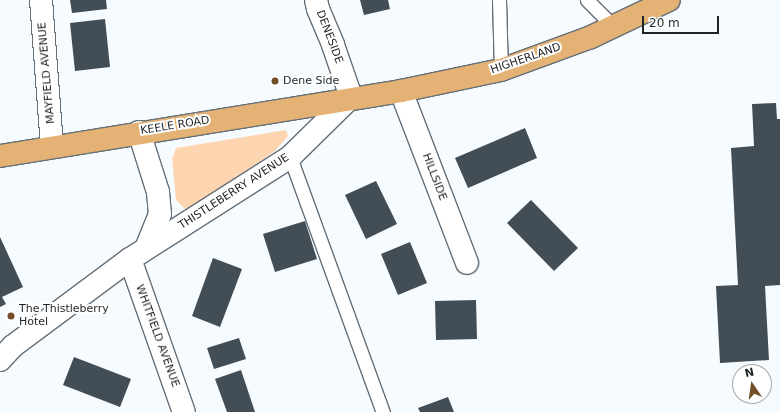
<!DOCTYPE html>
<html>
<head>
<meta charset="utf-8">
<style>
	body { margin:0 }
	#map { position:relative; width:780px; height:412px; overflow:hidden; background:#f6fbff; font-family:"DejaVu Sans",sans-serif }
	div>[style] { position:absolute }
	.green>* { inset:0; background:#fed5b1 }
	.building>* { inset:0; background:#434d55 }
	.roads { filter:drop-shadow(1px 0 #656f78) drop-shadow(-1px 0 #656f78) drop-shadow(0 1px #656f78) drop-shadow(0 -1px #656f78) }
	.lane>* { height:13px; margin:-6.5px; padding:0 6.5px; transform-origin:6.5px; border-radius:6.5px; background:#fff }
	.street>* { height:22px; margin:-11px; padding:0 11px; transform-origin:11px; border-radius:11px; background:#fff }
	.secondary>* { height:22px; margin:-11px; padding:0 11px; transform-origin:11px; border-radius:11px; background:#fff }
	.primary>* { height:22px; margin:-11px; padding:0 11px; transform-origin:11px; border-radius:11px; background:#e3b274 }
	.dots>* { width:11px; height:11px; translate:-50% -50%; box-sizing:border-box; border:2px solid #fff; border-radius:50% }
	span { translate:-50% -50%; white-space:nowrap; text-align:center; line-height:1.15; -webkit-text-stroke:4px #fff; paint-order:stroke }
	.street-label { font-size:11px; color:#1f2427 }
	.poi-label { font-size:11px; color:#1f2427 }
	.left { translate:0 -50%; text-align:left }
	.north { position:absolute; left:732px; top:364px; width:40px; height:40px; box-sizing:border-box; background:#fff; border:1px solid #a5a7a9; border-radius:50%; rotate:347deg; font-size:11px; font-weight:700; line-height:16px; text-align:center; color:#1f2427 }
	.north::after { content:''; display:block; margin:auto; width:14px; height:18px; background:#724d28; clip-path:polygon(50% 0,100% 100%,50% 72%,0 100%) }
	.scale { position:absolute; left:642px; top:16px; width:77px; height:18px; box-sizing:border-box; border:2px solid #1f2427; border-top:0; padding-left:5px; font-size:12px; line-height:14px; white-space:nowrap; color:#1f2427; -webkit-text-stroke:3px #fff; paint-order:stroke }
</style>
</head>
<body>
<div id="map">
	<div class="green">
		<i style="clip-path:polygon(286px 130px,288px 136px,275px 151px,187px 211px,176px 200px,172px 159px,176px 148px)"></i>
	</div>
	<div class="building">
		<i style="clip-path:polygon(70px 0,106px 0,107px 9px,72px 13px)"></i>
		<i style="clip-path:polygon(360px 0,388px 0,390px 9px,364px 15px)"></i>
		<i style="clip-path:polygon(105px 19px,110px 67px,75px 71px,70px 23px)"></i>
		<i style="clip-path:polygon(776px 103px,777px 119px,780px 119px,780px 285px,765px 286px,769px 360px,720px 363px,716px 286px,738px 285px,731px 148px,754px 146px,752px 104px)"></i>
		<i style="clip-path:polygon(525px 128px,537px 158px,468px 188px,455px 158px)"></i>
		<i style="clip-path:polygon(376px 181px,397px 224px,366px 239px,345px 195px)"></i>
		<i style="clip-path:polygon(531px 200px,578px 248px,554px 271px,507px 223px)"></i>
		<i style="clip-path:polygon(305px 221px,317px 259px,275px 272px,263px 234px)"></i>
		<i style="clip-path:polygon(0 237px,23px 287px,2px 297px,6px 304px,0 307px)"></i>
		<i style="clip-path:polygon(410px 242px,427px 283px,398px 295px,381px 254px)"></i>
		<i style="clip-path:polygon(213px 258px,242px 269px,220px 327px,192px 316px)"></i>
		<i style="clip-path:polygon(476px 300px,477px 339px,436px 340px,435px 301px)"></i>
		<i style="clip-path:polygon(239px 338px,246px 359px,214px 369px,207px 348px)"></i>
		<i style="clip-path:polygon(74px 357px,131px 379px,120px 407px,63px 385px)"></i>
		<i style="clip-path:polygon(241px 370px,255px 412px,227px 412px,215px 379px)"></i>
		<i style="clip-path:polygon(448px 397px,454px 412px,420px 412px,418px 408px)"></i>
	</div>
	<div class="roads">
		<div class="lane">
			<i style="left:499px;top:0;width:70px;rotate:88.4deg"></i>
			<i style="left:587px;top:0;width:38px;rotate:45deg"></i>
			<i style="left:290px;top:157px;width:271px;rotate:70deg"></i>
		</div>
		<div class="street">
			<i style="left:41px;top:0;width:146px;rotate:85.7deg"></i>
			<i style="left:316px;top:0;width:9px;rotate:77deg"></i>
			<i style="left:318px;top:9px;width:39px;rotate:67deg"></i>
			<i style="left:333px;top:45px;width:55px;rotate:70.9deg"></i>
			<i style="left:401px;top:91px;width:184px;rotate:69deg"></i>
			<i style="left:130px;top:259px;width:162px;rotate:70.6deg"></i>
		</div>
		<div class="secondary">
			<i style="left:139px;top:132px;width:63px;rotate:72.4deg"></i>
			<i style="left:158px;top:192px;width:22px;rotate:85deg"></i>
			<i style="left:160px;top:214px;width:35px;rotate:112deg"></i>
			<i style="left:0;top:360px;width:19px;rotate:-47deg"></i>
			<i style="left:13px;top:346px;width:146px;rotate:-36.6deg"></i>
			<i style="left:130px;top:259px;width:190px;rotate:-32.5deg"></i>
			<i style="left:290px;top:157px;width:86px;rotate:-44.5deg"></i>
		</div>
		<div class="primary">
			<i style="left:0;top:156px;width:406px;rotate:-9.2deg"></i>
			<i style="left:401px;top:91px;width:102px;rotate:-11.9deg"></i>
			<i style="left:501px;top:70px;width:96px;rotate:-20.1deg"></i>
			<i style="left:591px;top:37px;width:86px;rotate:-25.4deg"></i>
		</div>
	</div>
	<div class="dots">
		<i style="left:275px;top:81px;background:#724d28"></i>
		<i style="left:11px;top:316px;background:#724d28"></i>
	</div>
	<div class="street-label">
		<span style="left:329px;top:37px;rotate:69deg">DENESIDE</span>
		<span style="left:526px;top:59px;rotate:-19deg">HIGHERLAND</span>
		<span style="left:47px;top:73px;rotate:-95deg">MAYFIELD AVENUE</span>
		<span style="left:175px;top:126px;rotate:-9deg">KEELE ROAD</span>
		<span style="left:434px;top:177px;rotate:69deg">HILLSIDE</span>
		<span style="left:234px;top:192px;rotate:-33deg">THISTLEBERRY AVENUE</span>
		<span style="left:157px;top:336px;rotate:70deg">WHITFIELD AVENUE</span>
	</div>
	<div class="poi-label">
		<span class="left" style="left:283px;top:81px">Dene Side</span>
		<span class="left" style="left:19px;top:316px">The Thistleberry<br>Hotel</span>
	</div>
	<div class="north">N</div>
	<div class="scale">20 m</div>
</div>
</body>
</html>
